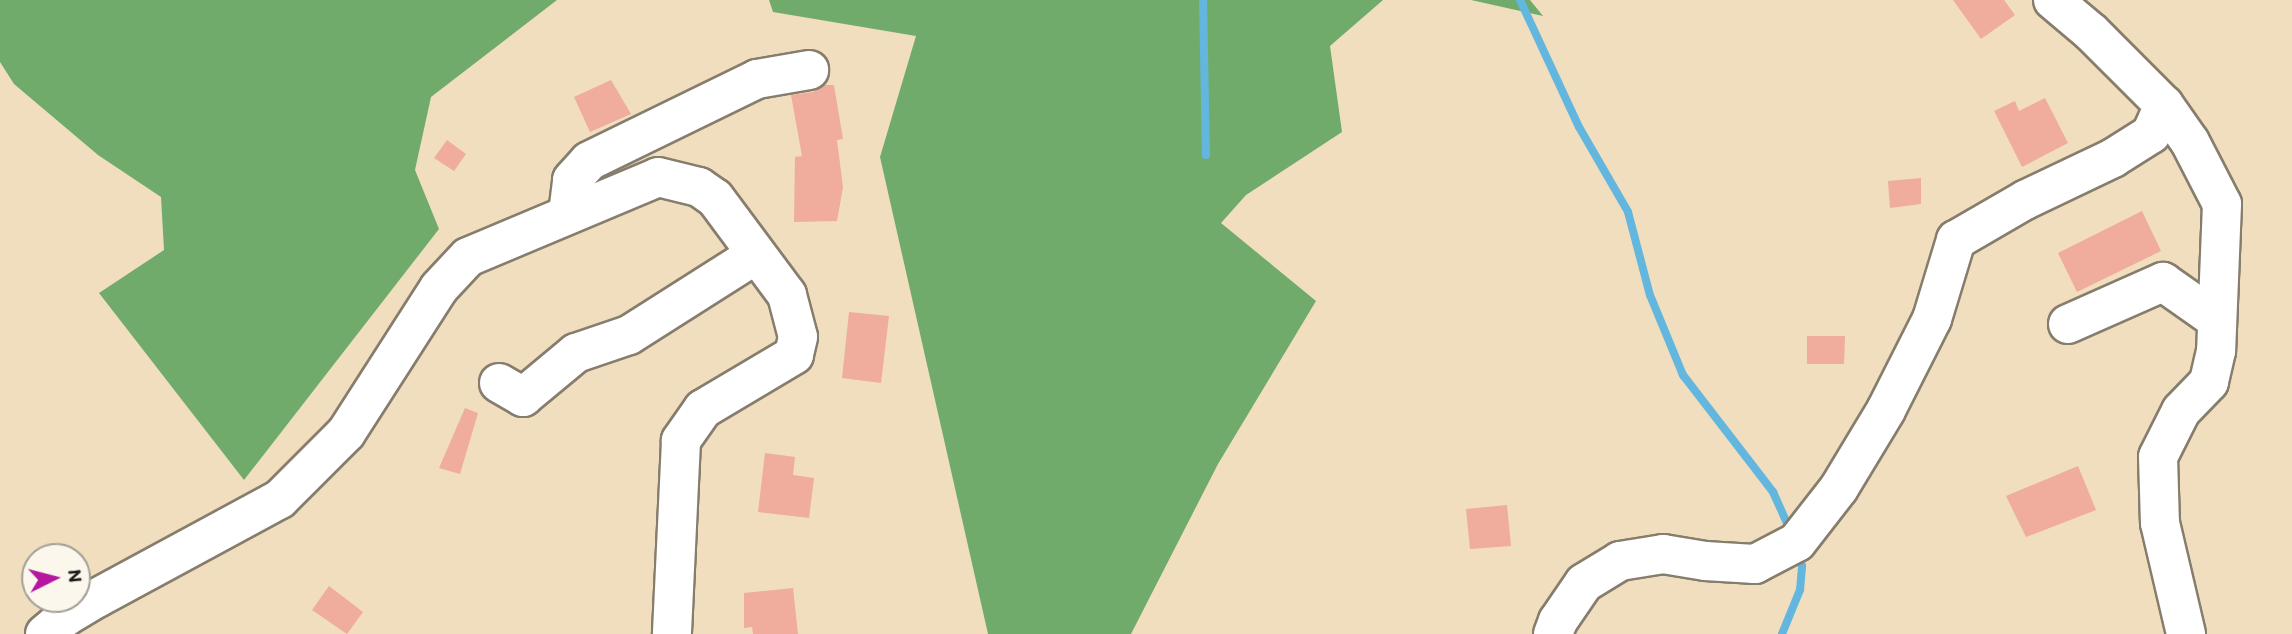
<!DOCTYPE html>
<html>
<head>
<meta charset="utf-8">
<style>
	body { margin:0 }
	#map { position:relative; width:2292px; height:634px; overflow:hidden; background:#f0debe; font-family:Itim,sans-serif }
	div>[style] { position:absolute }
	.forest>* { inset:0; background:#71ab6b }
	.stream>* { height:8px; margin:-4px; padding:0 4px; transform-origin:4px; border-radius:4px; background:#63b7df }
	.building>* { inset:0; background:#f0ac9c }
	.roads { filter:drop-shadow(2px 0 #867d6d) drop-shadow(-2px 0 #867d6d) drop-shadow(0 2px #867d6d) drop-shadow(0 -2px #867d6d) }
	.minor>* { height:38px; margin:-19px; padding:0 19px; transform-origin:19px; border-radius:19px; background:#fff }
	span { translate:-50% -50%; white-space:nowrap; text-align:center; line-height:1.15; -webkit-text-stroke:5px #fbf7ec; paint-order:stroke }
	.north { position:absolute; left:21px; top:543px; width:70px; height:70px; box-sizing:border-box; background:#fbf7ec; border:2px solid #a29f99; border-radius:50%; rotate:84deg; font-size:19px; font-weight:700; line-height:28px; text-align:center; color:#1c1c1c }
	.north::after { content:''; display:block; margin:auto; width:24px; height:32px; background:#b5179e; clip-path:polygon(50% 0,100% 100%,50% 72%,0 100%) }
</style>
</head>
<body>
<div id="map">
	<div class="forest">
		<i style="clip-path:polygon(0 0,557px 0,431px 97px,415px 170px,439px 229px,244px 480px,99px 293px,164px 250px,161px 197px,98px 155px,14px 84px,0 62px)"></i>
		<i style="clip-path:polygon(769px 0,1383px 0,1330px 46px,1342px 132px,1246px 195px,1221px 223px,1316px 301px,1218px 464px,1131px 634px,988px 634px,880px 157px,916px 36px,773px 12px)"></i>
		<i style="clip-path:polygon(1471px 0,1530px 0,1543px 16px)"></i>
	</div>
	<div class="stream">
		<i style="left:1203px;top:0;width:155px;rotate:88.9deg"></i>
		<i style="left:1520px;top:0;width:140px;rotate:65.1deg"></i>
		<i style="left:1579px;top:127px;width:98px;rotate:60deg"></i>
		<i style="left:1628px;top:212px;width:86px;rotate:75.2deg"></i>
		<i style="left:1650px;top:295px;width:87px;rotate:67.6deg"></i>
		<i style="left:1683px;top:375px;width:148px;rotate:52.4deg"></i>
		<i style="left:1773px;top:492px;width:44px;rotate:65.8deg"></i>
		<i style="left:1782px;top:634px;width:48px;rotate:-67.8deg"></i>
		<i style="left:1800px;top:590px;width:24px;rotate:-85deg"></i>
		<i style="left:1802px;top:566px;width:13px;rotate:-108deg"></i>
	</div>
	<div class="building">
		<i style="clip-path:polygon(1953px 0,2004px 0,2015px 15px,1981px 39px)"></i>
		<i style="clip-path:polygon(611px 80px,631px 114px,590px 132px,574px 97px)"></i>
		<i style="clip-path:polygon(825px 85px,834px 85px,843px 139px,837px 140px,843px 187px,837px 221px,794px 222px,795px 157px,802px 156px,791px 95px,813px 92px)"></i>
		<i style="clip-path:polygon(2045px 98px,2068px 143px,2022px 167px,1994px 111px,2015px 101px,2019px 111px)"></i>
		<i style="clip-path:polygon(447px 140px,466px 154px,454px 171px,434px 158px)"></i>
		<i style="clip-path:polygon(1921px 178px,1921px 204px,1890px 208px,1888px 181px)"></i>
		<i style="clip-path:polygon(2142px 211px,2161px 251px,2077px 292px,2058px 253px)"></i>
		<i style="clip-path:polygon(849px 312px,889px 316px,881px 383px,842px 378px)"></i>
		<i style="clip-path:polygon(1807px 336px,1845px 336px,1844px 364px,1807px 364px)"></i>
		<i style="clip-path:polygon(465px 408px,478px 413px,460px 474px,439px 468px)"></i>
		<i style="clip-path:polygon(765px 453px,795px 457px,793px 475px,814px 478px,809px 518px,758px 512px)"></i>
		<i style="clip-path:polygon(2078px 466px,2096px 510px,2026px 537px,2006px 496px)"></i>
		<i style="clip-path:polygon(1507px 505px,1511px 546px,1470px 549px,1466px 509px)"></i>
		<i style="clip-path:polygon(329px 586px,363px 612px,347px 634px,312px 610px)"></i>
		<i style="clip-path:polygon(793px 588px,798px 634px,753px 634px,752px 627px,744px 628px,744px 593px)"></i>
	</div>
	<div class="roads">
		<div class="minor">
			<i style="left:2053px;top:0;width:50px;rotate:40.1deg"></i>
			<i style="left:2091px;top:32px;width:103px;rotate:45deg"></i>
			<i style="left:2164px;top:105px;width:45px;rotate:54.9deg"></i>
			<i style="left:2190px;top:142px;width:70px;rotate:62.7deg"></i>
			<i style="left:2222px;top:204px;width:147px;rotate:92.3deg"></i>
			<i style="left:2216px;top:351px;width:32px;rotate:103deg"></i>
			<i style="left:2209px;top:382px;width:40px;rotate:134deg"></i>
			<i style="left:2181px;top:411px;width:51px;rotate:116.6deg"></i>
			<i style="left:2158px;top:457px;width:66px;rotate:88.3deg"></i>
			<i style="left:2160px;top:523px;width:114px;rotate:76.8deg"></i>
			<i style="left:568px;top:214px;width:34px;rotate:-83deg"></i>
			<i style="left:572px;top:180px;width:25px;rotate:-48deg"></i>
			<i style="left:589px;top:161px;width:187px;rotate:-26deg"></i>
			<i style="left:757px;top:79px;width:53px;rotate:-9.8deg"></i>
			<i style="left:2068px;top:324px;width:104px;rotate:-23.9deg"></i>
			<i style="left:2163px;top:282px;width:66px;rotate:35.1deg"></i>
			<i style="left:499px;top:383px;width:28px;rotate:30deg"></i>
			<i style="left:523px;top:397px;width:69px;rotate:-39.7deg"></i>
			<i style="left:576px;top:353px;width:56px;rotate:-18.8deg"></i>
			<i style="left:629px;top:335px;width:149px;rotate:-32.4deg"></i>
			<i style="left:45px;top:634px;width:26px;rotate:-40deg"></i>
			<i style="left:65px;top:617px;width:37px;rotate:-31deg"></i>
			<i style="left:97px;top:598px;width:208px;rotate:-28.4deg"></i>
			<i style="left:280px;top:499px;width:93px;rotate:-45deg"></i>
			<i style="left:346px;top:433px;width:172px;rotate:-57.3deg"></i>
			<i style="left:439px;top:288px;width:42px;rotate:-46.9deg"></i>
			<i style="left:468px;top:257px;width:206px;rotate:-22.8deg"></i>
			<i style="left:658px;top:177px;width:42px;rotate:13.7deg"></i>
			<i style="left:699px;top:187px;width:19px;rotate:35deg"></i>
			<i style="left:715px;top:198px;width:121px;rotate:53.4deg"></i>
			<i style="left:787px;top:295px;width:43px;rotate:75.3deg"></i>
			<i style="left:798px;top:337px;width:18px;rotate:103deg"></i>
			<i style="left:794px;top:355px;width:106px;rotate:149.3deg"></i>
			<i style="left:703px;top:409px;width:39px;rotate:125deg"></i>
			<i style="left:681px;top:441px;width:193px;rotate:92.7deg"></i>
			<i style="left:1553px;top:634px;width:14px;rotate:-69deg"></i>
			<i style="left:1558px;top:621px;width:46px;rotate:-55.6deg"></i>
			<i style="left:1584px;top:583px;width:42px;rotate:-31.4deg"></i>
			<i style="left:1620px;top:561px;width:44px;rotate:-9.2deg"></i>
			<i style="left:1663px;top:554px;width:43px;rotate:9.5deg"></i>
			<i style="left:1705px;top:561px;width:50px;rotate:3.4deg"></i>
			<i style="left:1755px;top:564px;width:47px;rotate:-27.6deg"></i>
			<i style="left:1797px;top:542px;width:68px;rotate:-52.1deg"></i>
			<i style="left:1839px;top:488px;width:91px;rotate:-58.9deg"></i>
			<i style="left:1886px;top:410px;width:102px;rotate:-63.2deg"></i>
			<i style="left:1932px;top:319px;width:83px;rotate:-73.1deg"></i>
			<i style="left:1956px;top:240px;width:80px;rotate:-30.1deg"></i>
			<i style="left:2025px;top:200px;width:98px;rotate:-25.5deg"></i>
			<i style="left:2113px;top:158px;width:45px;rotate:-32.3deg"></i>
			<i style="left:2151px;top:134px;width:32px;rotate:-66deg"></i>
		</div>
	</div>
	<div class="north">N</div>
</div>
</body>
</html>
